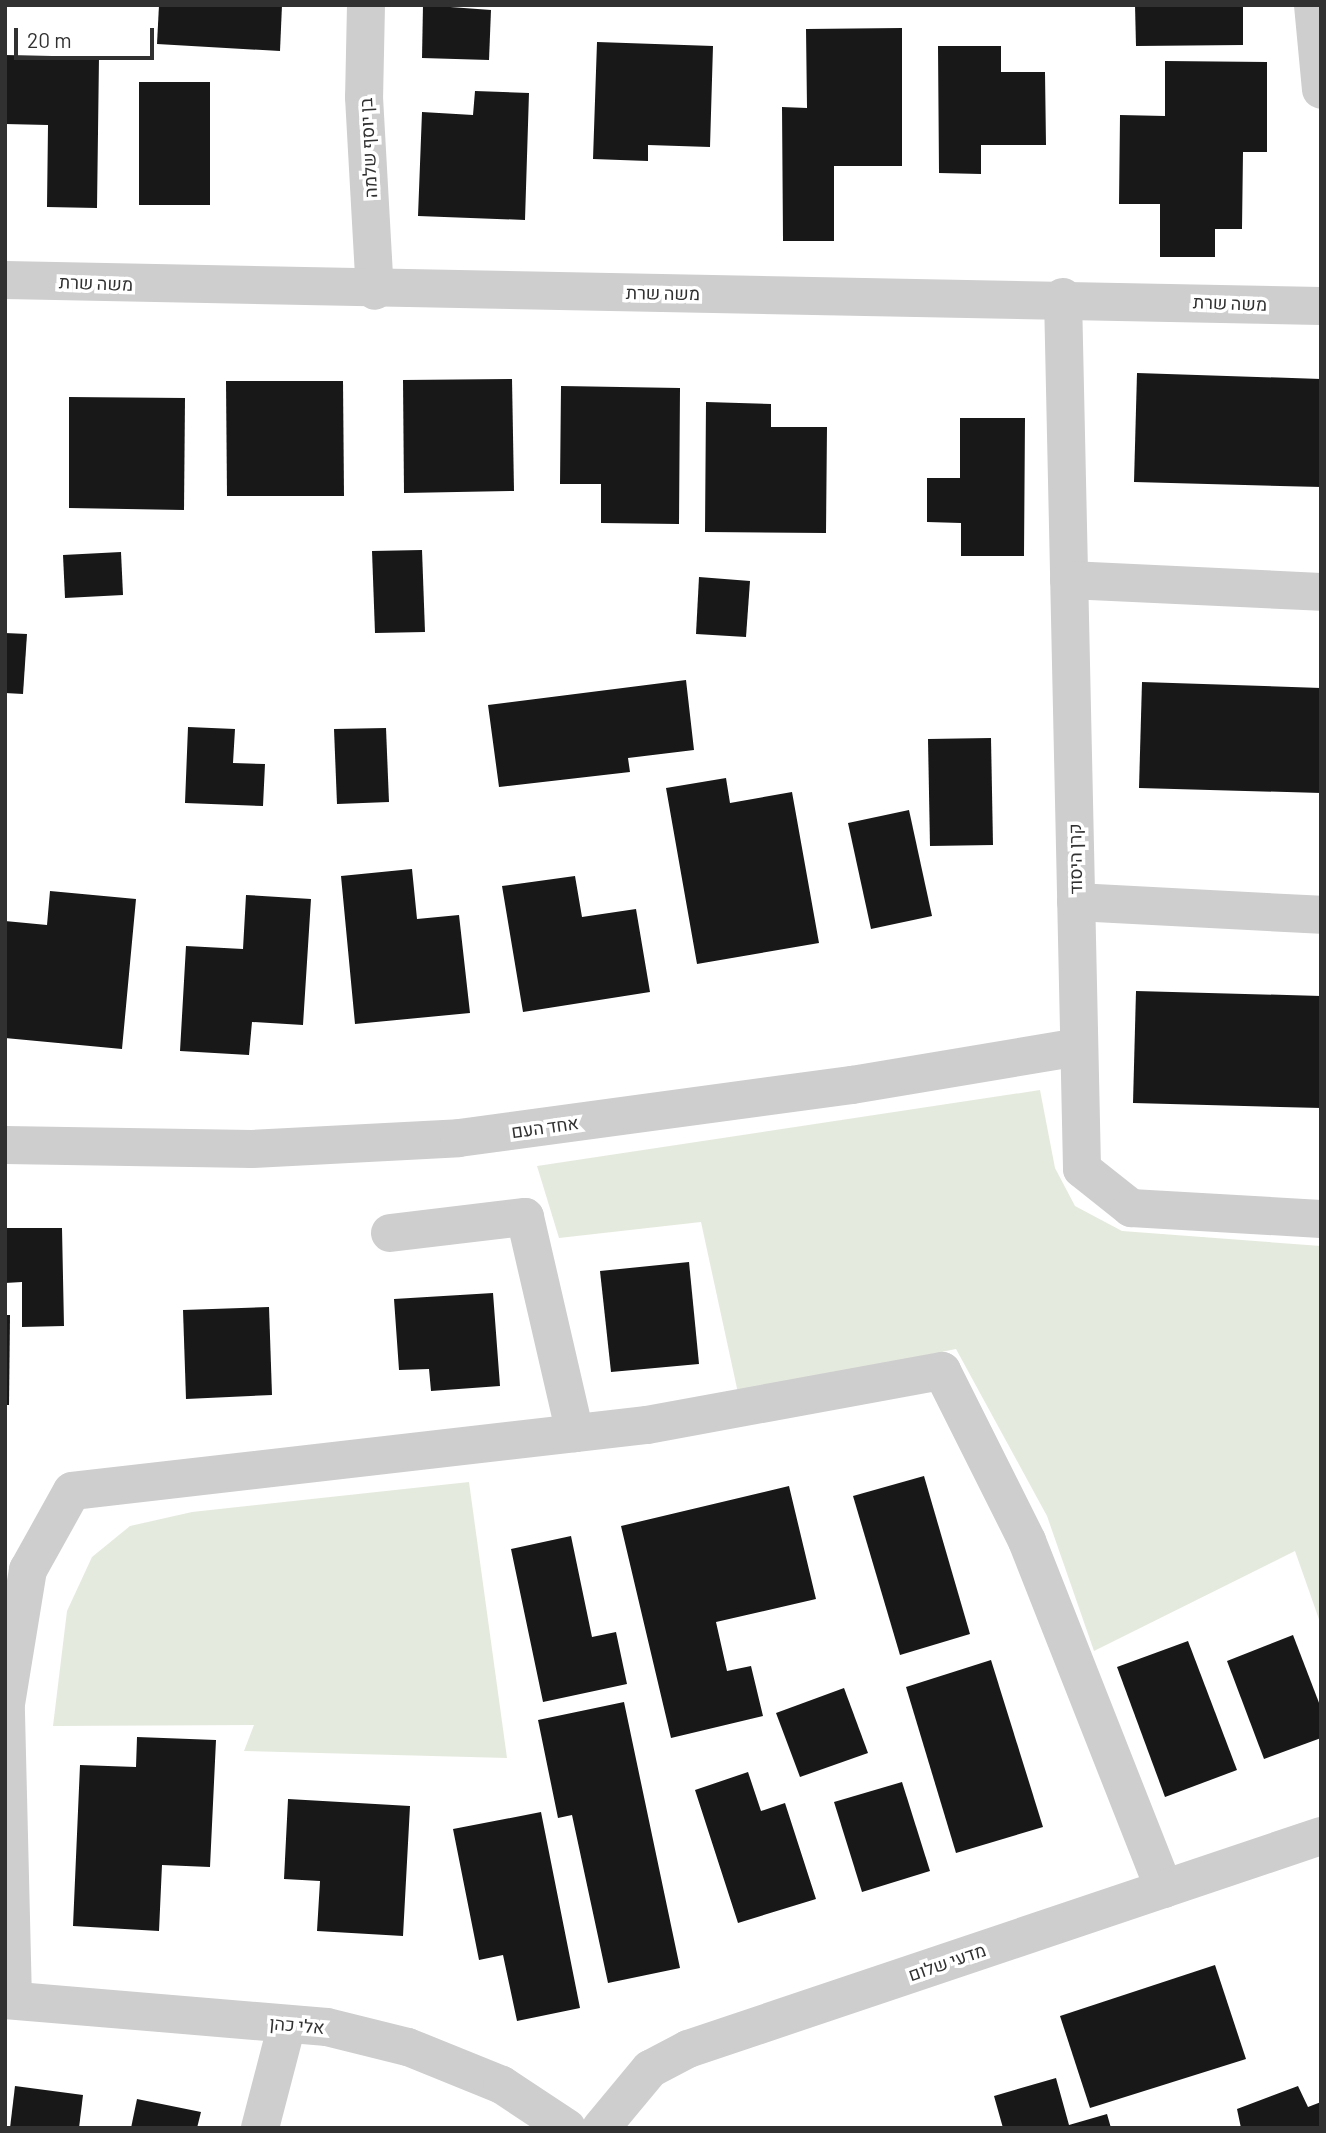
<!DOCTYPE html>
<html>
<head>
<meta charset="utf-8">
<style>
	body { margin:0 }
	#map { position:relative; width:1326px; height:2133px; overflow:hidden; background:#fff; font-family:Barlow,Heebo,sans-serif }
	div>[style] { position:absolute }
	.green>* { inset:0; background:#e5eade }
	.building>* { inset:0; background:#181818 }
	.minor>* { height:38px; margin:-19px; padding:0 19px; transform-origin:19px; border-radius:19px; background:#cecece }
	span { translate:-50% -50%; white-space:nowrap; text-align:center; line-height:1.15; -webkit-text-stroke:7px #fff; paint-order:stroke }
	.street-label { font-size:18px; color:#313131 }
	.frame { position:absolute; inset:0; border:7px solid #313131; pointer-events:none }
	.scale { position:absolute; left:14px; top:28px; width:140px; height:32px; box-sizing:border-box; border:4px solid #313131; border-top:0; padding-left:9px; font-size:21px; line-height:24px; white-space:nowrap; color:#313131; -webkit-text-stroke:5px #fff; paint-order:stroke }
</style>
</head>
<body>
<div id="map">
	<div class="green">
		<i style="clip-path:polygon(1040px 1090px,1055px 1168px,1075px 1206px,1122px 1231px,1321px 1246px,1321px 1625px,1295px 1551px,1094px 1651px,1047px 1516px,956px 1349px,738px 1393px,701px 1222px,559px 1238px,537px 1166px)"></i>
		<i style="clip-path:polygon(469px 1482px,507px 1758px,244px 1751px,254px 1725px,53px 1726px,67px 1611px,92px 1557px,130px 1526px,192px 1512px)"></i>
	</div>
	<div class="building">
		<i style="clip-path:polygon(159px 5px,282px 5px,280px 51px,157px 44px)"></i>
		<i style="clip-path:polygon(423px 5px,491px 10px,489px 60px,422px 58px)"></i>
		<i style="clip-path:polygon(1135px 5px,1243px 5px,1243px 45px,1136px 46px)"></i>
		<i style="clip-path:polygon(902px 28px,902px 166px,834px 166px,834px 241px,783px 241px,782px 107px,807px 108px,806px 29px)"></i>
		<i style="clip-path:polygon(597px 42px,713px 46px,710px 147px,648px 145px,648px 161px,593px 159px)"></i>
		<i style="clip-path:polygon(938px 46px,1001px 46px,1001px 72px,1045px 72px,1046px 145px,981px 145px,981px 174px,939px 173px)"></i>
		<i style="clip-path:polygon(5px 55px,99px 57px,97px 208px,47px 207px,48px 125px,5px 124px)"></i>
		<i style="clip-path:polygon(1165px 61px,1267px 62px,1267px 152px,1243px 152px,1242px 229px,1215px 229px,1215px 257px,1160px 257px,1160px 204px,1119px 204px,1120px 115px,1165px 116px)"></i>
		<i style="clip-path:polygon(139px 82px,210px 82px,210px 205px,139px 205px)"></i>
		<i style="clip-path:polygon(475px 91px,529px 93px,525px 220px,418px 216px,422px 112px,473px 115px)"></i>
		<i style="clip-path:polygon(1137px 373px,1321px 379px,1321px 487px,1134px 482px)"></i>
		<i style="clip-path:polygon(512px 379px,514px 491px,404px 493px,403px 380px)"></i>
		<i style="clip-path:polygon(226px 381px,343px 381px,344px 496px,227px 496px)"></i>
		<i style="clip-path:polygon(561px 386px,680px 388px,679px 524px,601px 523px,601px 484px,560px 484px)"></i>
		<i style="clip-path:polygon(69px 397px,185px 398px,184px 510px,69px 508px)"></i>
		<i style="clip-path:polygon(706px 402px,771px 404px,771px 427px,827px 427px,826px 533px,705px 532px)"></i>
		<i style="clip-path:polygon(960px 418px,1025px 418px,1024px 556px,961px 556px,961px 523px,927px 522px,927px 478px,960px 478px)"></i>
		<i style="clip-path:polygon(422px 550px,425px 632px,375px 633px,372px 551px)"></i>
		<i style="clip-path:polygon(121px 552px,123px 595px,65px 598px,63px 555px)"></i>
		<i style="clip-path:polygon(699px 577px,750px 581px,746px 637px,696px 634px)"></i>
		<i style="clip-path:polygon(5px 633px,27px 634px,23px 694px,5px 693px)"></i>
		<i style="clip-path:polygon(686px 680px,694px 750px,628px 758px,630px 772px,499px 787px,488px 705px)"></i>
		<i style="clip-path:polygon(1142px 682px,1321px 688px,1321px 793px,1139px 788px)"></i>
		<i style="clip-path:polygon(188px 727px,235px 729px,233px 763px,265px 764px,263px 806px,185px 803px)"></i>
		<i style="clip-path:polygon(386px 728px,389px 802px,337px 804px,334px 729px)"></i>
		<i style="clip-path:polygon(991px 738px,993px 845px,930px 846px,928px 739px)"></i>
		<i style="clip-path:polygon(726px 778px,730px 803px,792px 792px,819px 943px,697px 964px,666px 788px)"></i>
		<i style="clip-path:polygon(909px 810px,932px 916px,871px 929px,848px 823px)"></i>
		<i style="clip-path:polygon(412px 869px,417px 919px,459px 915px,470px 1013px,355px 1024px,341px 876px)"></i>
		<i style="clip-path:polygon(575px 876px,582px 917px,636px 909px,650px 992px,523px 1012px,502px 886px)"></i>
		<i style="clip-path:polygon(50px 891px,136px 899px,122px 1049px,5px 1038px,5px 921px,47px 925px)"></i>
		<i style="clip-path:polygon(246px 895px,311px 899px,303px 1025px,252px 1022px,249px 1055px,180px 1051px,186px 946px,243px 949px)"></i>
		<i style="clip-path:polygon(1136px 991px,1321px 996px,1321px 1108px,1133px 1103px)"></i>
		<i style="clip-path:polygon(5px 1228px,62px 1228px,64px 1326px,22px 1327px,22px 1282px,5px 1283px)"></i>
		<i style="clip-path:polygon(689px 1262px,699px 1364px,611px 1372px,600px 1271px)"></i>
		<i style="clip-path:polygon(493px 1293px,500px 1386px,431px 1391px,429px 1369px,399px 1370px,394px 1299px)"></i>
		<i style="clip-path:polygon(269px 1307px,272px 1395px,186px 1399px,183px 1310px)"></i>
		<i style="clip-path:polygon(5px 1315px,10px 1315px,9px 1405px,5px 1405px)"></i>
		<i style="clip-path:polygon(924px 1476px,970px 1634px,900px 1655px,853px 1496px)"></i>
		<i style="clip-path:polygon(789px 1486px,816px 1599px,716px 1622px,727px 1671px,751px 1666px,763px 1716px,671px 1738px,621px 1526px)"></i>
		<i style="clip-path:polygon(571px 1536px,592px 1637px,616px 1632px,627px 1684px,543px 1702px,511px 1549px)"></i>
		<i style="clip-path:polygon(1293px 1635px,1321px 1708px,1321px 1738px,1264px 1759px,1227px 1661px)"></i>
		<i style="clip-path:polygon(1188px 1641px,1237px 1770px,1165px 1797px,1117px 1667px)"></i>
		<i style="clip-path:polygon(991px 1660px,1043px 1827px,956px 1853px,906px 1687px)"></i>
		<i style="clip-path:polygon(844px 1688px,868px 1753px,800px 1777px,776px 1713px)"></i>
		<i style="clip-path:polygon(624px 1702px,680px 1968px,608px 1983px,572px 1815px,558px 1818px,538px 1720px)"></i>
		<i style="clip-path:polygon(137px 1737px,216px 1740px,210px 1867px,162px 1865px,159px 1931px,73px 1926px,80px 1765px,136px 1767px)"></i>
		<i style="clip-path:polygon(748px 1772px,761px 1811px,785px 1803px,816px 1899px,738px 1923px,695px 1790px)"></i>
		<i style="clip-path:polygon(902px 1782px,930px 1871px,862px 1892px,834px 1802px)"></i>
		<i style="clip-path:polygon(288px 1799px,410px 1806px,403px 1936px,317px 1931px,320px 1881px,284px 1879px)"></i>
		<i style="clip-path:polygon(541px 1812px,580px 2008px,517px 2021px,503px 1955px,479px 1960px,453px 1829px)"></i>
		<i style="clip-path:polygon(1215px 1965px,1246px 2059px,1090px 2108px,1060px 2016px)"></i>
		<i style="clip-path:polygon(1056px 2078px,1069px 2125px,1107px 2114px,1111px 2128px,1003px 2128px,994px 2096px)"></i>
		<i style="clip-path:polygon(15px 2086px,83px 2095px,79px 2128px,10px 2128px)"></i>
		<i style="clip-path:polygon(1298px 2086px,1308px 2107px,1321px 2102px,1321px 2128px,1241px 2128px,1237px 2109px)"></i>
		<i style="clip-path:polygon(137px 2099px,201px 2112px,197px 2128px,131px 2128px)"></i>
	</div>
	<div class="minor">
		<i style="left:366px;top:5px;width:92px;rotate:91.2deg"></i>
		<i style="left:364px;top:97px;width:194px;rotate:86.8deg"></i>
		<i style="left:1313px;top:5px;width:85px;rotate:84.6deg"></i>
		<i style="left:5px;top:280px;width:1316px;rotate:1.13deg"></i>
		<i style="left:1063px;top:297px;width:872px;rotate:88.75deg"></i>
		<i style="left:1082px;top:1169px;width:63px;rotate:38.5deg"></i>
		<i style="left:1131px;top:1208px;width:190px;rotate:3.3deg"></i>
		<i style="left:1069px;top:580px;width:252px;rotate:2.7deg"></i>
		<i style="left:1076px;top:902px;width:245px;rotate:3deg"></i>
		<i style="left:5px;top:1145px;width:247px;rotate:0.9deg"></i>
		<i style="left:252px;top:1149px;width:207px;rotate:-3deg"></i>
		<i style="left:459px;top:1138px;width:397px;rotate:-7.7deg"></i>
		<i style="left:852px;top:1085px;width:230px;rotate:-9.5deg"></i>
		<i style="left:390px;top:1233px;width:136px;rotate:-6.8deg"></i>
		<i style="left:525px;top:1217px;width:222px;rotate:77deg"></i>
		<i style="left:5px;top:2000px;width:323px;rotate:4.8deg"></i>
		<i style="left:327px;top:2027px;width:83px;rotate:13.9deg"></i>
		<i style="left:408px;top:2047px;width:101px;rotate:22deg"></i>
		<i style="left:502px;top:2085px;width:78px;rotate:33.5deg"></i>
		<i style="left:13px;top:2000px;width:296px;rotate:-91.4deg"></i>
		<i style="left:6px;top:1704px;width:136px;rotate:-80.7deg"></i>
		<i style="left:28px;top:1570px;width:90px;rotate:-60.9deg"></i>
		<i style="left:72px;top:1491px;width:579px;rotate:-6.55deg"></i>
		<i style="left:647px;top:1425px;width:300px;rotate:-10.4deg"></i>
		<i style="left:942px;top:1371px;width:190px;rotate:63.4deg"></i>
		<i style="left:1027px;top:1541px;width:374px;rotate:68.5deg"></i>
		<i style="left:260px;top:2128px;width:107px;rotate:-75.4deg"></i>
		<i style="left:601px;top:2128px;width:77px;rotate:-50.3deg"></i>
		<i style="left:650px;top:2069px;width:43px;rotate:-27.8deg"></i>
		<i style="left:688px;top:2049px;width:668px;rotate:-18.6deg"></i>
	</div>
	<div class="street-label">
		<span style="left:368px;top:148px;rotate:-93deg">בן יוסף שלמה</span>
		<span style="left:96px;top:283px;rotate:2deg">משה שרת</span>
		<span style="left:663px;top:293px;rotate:1deg">משה שרת</span>
		<span style="left:1230px;top:303px;rotate:2deg">משה שרת</span>
		<span style="left:1075px;top:859px;rotate:-91deg">קרן היסוד</span>
		<span style="left:545px;top:1127px;rotate:-8deg">אחד העם</span>
		<span style="left:947px;top:1962px;rotate:-19deg">מדעי שלום</span>
		<span style="left:297px;top:2025px;rotate:5deg">אלי כהן</span>
	</div>
	<div class="frame"></div>
	<div class="scale">20 m</div>
</div>
</body>
</html>
